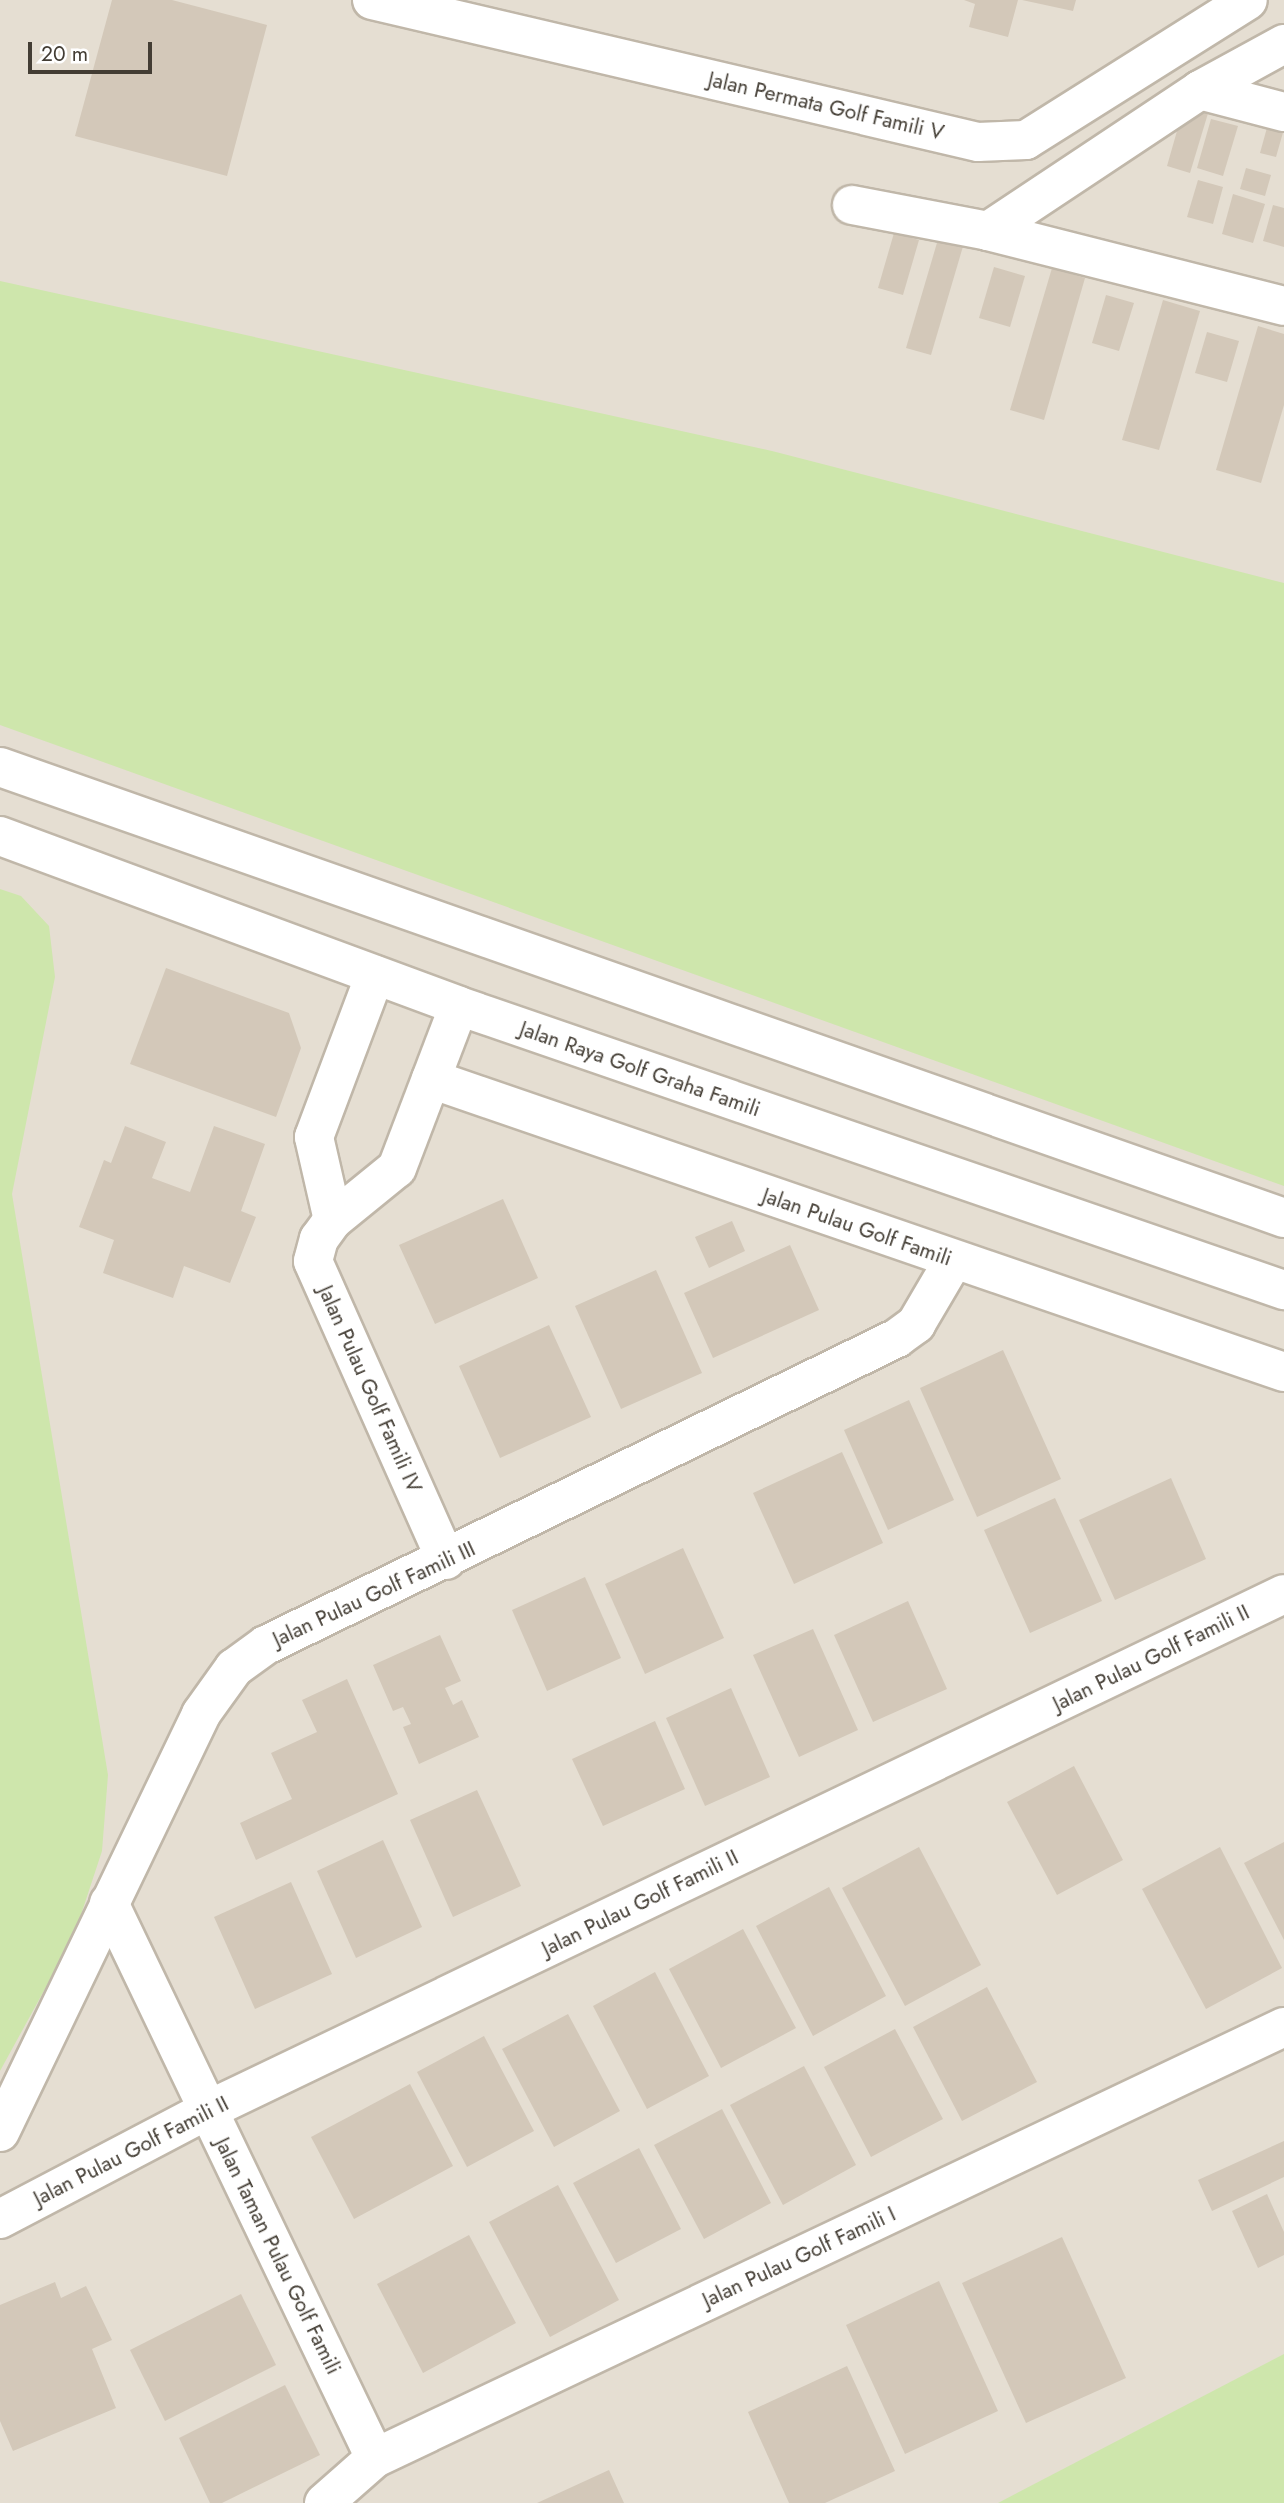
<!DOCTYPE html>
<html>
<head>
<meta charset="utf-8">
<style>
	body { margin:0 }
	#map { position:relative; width:1284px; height:2503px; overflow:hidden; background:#f2ede4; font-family:Jost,sans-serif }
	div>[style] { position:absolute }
	.residential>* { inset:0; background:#e5ded2 }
	.green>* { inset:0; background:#cee6ac }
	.building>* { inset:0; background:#d3c8b9 }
	.roads { filter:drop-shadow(2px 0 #c0b7a9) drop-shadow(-2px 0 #c0b7a9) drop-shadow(0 2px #c0b7a9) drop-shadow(0 -2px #c0b7a9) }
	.minor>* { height:38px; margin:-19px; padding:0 19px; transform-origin:19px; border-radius:19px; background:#fff }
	span { translate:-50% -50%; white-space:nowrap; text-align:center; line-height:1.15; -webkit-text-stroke:6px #fff; paint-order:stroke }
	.street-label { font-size:21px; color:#433d34 }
	.scale { position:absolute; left:28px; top:42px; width:124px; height:32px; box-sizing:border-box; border:4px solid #433d34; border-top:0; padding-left:9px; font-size:21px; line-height:24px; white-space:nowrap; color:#433d34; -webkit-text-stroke:5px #fff; paint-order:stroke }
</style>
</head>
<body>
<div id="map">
	<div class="residential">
		<i style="clip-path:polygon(0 0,1284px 0,1284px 2503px,0 2503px)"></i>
	</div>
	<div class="green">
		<i style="clip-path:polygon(0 281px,772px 451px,1284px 583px,1284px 1186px,0 725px)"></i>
		<i style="clip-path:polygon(0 889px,21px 896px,49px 926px,55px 977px,12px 1194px,108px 1775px,102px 1851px,74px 1936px,0 2071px)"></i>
		<i style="clip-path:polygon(1284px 2354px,1284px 2503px,998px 2503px)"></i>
	</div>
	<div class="building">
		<i style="clip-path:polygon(112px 0,172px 0,267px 25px,227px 176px,75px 136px)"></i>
		<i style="clip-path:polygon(1018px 0,1008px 37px,969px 27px,975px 4px,964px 0)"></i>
		<i style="clip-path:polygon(1022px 0,1076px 0,1073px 11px)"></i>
		<i style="clip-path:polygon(1185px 103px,1209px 110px,1190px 173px,1167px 166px)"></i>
		<i style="clip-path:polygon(1211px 119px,1238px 126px,1223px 176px,1197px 168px)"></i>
		<i style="clip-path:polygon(1268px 124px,1284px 129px,1276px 157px,1260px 153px)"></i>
		<i style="clip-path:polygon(1246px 168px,1271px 175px,1265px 196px,1240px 189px)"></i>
		<i style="clip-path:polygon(1198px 180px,1223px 187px,1213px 224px,1187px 217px)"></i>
		<i style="clip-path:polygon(1233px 194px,1265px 204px,1253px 243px,1222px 234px)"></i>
		<i style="clip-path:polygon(1273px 205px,1284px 208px,1284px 247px,1263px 241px)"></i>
		<i style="clip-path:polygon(894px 233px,919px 240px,903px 295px,878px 288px)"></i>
		<i style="clip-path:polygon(939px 236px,964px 243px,931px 355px,906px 348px)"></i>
		<i style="clip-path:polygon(994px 267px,1025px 276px,1010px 327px,979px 318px)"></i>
		<i style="clip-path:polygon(1052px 268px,1085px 278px,1044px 420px,1010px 410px)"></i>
		<i style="clip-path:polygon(1106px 295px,1134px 303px,1119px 351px,1092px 343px)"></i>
		<i style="clip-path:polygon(1163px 300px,1200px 311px,1159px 450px,1122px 440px)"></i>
		<i style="clip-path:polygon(1258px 326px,1284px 334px,1284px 405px,1261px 483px,1216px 470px)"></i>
		<i style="clip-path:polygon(1207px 332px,1239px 341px,1227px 382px,1195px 373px)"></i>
		<i style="clip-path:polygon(166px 968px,289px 1013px,301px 1048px,276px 1117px,130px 1064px)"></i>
		<i style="clip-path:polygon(125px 1126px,166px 1142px,152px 1178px,190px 1192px,214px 1126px,265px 1144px,241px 1211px,256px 1217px,230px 1283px,184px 1266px,173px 1298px,103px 1273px,114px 1240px,79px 1227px,104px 1160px,111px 1163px)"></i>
		<i style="clip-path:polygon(503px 1199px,538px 1278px,435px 1324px,399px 1245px)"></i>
		<i style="clip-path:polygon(732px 1221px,745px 1251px,709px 1268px,695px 1237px)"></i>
		<i style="clip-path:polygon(790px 1245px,819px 1310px,713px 1358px,684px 1293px)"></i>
		<i style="clip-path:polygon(656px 1270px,702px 1373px,621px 1409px,575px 1306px)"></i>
		<i style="clip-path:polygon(549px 1325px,591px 1417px,500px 1458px,459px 1366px)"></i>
		<i style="clip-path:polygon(1003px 1350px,1061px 1479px,977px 1517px,920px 1388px)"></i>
		<i style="clip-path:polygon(909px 1400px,954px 1500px,888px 1530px,844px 1430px)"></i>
		<i style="clip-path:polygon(842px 1452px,883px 1543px,794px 1584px,753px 1493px)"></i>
		<i style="clip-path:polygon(1171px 1478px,1206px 1559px,1115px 1600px,1079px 1520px)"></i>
		<i style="clip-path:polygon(1055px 1498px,1102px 1601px,1030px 1633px,984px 1530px)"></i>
		<i style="clip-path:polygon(683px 1548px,724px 1638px,645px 1674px,605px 1584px)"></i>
		<i style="clip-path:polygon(585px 1577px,621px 1658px,547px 1691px,512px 1610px)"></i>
		<i style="clip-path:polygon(908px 1601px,947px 1689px,873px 1722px,834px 1635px)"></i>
		<i style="clip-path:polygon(813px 1629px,858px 1730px,799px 1757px,753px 1655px)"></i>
		<i style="clip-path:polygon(440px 1635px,461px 1681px,445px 1688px,453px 1705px,462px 1700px,479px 1737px,419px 1764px,403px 1727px,411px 1724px,403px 1707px,393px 1711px,373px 1665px)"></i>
		<i style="clip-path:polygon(347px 1679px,398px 1794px,256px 1860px,240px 1823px,292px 1799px,271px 1753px,317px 1732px,302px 1700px)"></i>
		<i style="clip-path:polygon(731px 1688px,770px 1777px,705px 1806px,666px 1718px)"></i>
		<i style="clip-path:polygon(655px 1721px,685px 1789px,603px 1826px,572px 1759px)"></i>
		<i style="clip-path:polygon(1074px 1766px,1123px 1860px,1057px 1895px,1007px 1802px)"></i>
		<i style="clip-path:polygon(477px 1790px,521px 1886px,453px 1917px,410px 1820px)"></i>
		<i style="clip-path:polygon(383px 1840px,422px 1927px,356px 1958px,317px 1871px)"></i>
		<i style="clip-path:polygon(1284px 1842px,1284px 1940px,1244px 1863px)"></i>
		<i style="clip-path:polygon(919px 1847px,981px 1965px,905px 2006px,842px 1888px)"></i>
		<i style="clip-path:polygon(1220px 1847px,1282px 1968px,1206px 2009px,1142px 1889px)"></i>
		<i style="clip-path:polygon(291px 1882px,332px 1974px,255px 2009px,214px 1917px)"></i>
		<i style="clip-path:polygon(829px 1887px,886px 1996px,813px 2036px,756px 1926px)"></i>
		<i style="clip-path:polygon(743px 1929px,796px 2028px,721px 2068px,669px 1969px)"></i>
		<i style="clip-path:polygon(655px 1972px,709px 2076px,647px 2109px,593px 2006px)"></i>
		<i style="clip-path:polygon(987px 1987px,1037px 2082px,962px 2121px,913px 2027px)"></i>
		<i style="clip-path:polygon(568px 2014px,620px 2111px,554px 2147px,502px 2049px)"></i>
		<i style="clip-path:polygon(895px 2029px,943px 2119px,871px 2157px,824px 2067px)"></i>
		<i style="clip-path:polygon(484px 2036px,534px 2131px,467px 2167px,417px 2072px)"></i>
		<i style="clip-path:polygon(804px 2066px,856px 2165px,783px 2205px,730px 2105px)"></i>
		<i style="clip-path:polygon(410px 2084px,453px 2166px,354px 2219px,311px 2137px)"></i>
		<i style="clip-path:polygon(722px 2109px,771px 2203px,704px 2239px,654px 2145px)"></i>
		<i style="clip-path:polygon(1284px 2141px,1284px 2177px,1212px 2211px,1198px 2180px)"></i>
		<i style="clip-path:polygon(639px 2148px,681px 2229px,616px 2263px,573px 2183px)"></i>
		<i style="clip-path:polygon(558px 2185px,619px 2300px,550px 2337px,489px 2222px)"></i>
		<i style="clip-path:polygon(1267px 2194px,1284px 2232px,1284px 2255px,1258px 2268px,1232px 2211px)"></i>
		<i style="clip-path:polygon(469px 2235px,516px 2323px,423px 2373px,377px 2284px)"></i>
		<i style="clip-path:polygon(1062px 2237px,1126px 2378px,1026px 2423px,962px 2283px)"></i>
		<i style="clip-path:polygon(939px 2281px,998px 2411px,905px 2454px,846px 2325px)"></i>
		<i style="clip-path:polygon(55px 2282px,61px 2298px,86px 2286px,112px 2340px,92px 2349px,116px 2408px,13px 2451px,0 2421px,0 2305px)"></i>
		<i style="clip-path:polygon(241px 2294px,276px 2365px,165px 2421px,130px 2350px)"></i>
		<i style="clip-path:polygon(847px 2366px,895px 2471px,825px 2503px,789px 2503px,748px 2412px)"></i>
		<i style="clip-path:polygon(285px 2385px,320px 2455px,222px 2503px,210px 2503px,179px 2438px)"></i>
		<i style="clip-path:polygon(609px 2470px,624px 2503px,537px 2503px)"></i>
	</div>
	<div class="roads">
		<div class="minor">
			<i style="left:372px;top:0;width:622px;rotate:13.19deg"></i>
			<i style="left:978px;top:142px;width:48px;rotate:-2.4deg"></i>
			<i style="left:1026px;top:140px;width:262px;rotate:-32.2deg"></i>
			<i style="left:1200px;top:90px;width:96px;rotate:-28.7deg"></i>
			<i style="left:852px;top:205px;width:138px;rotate:10.8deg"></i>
			<i style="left:988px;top:231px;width:305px;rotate:14.2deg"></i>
			<i style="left:988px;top:231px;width:255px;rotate:-33.6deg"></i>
			<i style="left:1200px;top:90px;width:87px;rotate:14.7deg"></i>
			<i style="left:0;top:767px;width:1361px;rotate:19.35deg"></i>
			<i style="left:0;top:836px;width:489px;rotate:20.3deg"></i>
			<i style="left:459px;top:1006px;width:873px;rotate:19deg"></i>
			<i style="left:431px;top:1079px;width:902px;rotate:18.96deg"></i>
			<i style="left:333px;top:1220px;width:85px;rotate:-102.9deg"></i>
			<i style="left:314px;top:1137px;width:173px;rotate:-69.4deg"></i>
			<i style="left:446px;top:1560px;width:327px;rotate:-114deg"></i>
			<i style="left:313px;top:1261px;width:23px;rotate:-75deg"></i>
			<i style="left:319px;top:1239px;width:24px;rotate:-54deg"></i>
			<i style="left:333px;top:1220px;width:82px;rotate:-39.1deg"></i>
			<i style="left:397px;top:1168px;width:173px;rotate:-69.1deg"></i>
			<i style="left:109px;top:1903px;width:615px;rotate:64.39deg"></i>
			<i style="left:0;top:2132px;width:464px;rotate:-64.3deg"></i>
			<i style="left:201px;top:1714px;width:57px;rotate:-54.3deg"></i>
			<i style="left:234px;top:1668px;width:39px;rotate:-36deg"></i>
			<i style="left:266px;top:1645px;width:702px;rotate:-25.94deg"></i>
			<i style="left:897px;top:1338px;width:24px;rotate:-36deg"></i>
			<i style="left:916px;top:1324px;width:73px;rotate:-59.6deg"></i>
			<i style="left:0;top:2219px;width:235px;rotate:-27.7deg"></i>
			<i style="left:208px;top:2110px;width:1193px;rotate:-25.62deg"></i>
			<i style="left:324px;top:2503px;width:68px;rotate:-41.4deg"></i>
			<i style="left:375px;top:2458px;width:1006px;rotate:-25.37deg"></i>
		</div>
	</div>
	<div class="street-label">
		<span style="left:826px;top:106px;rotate:13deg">Jalan Permata Golf Famili V</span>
		<span style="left:640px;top:1069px;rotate:19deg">Jalan Raya Golf Graha Famili</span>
		<span style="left:857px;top:1227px;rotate:19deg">Jalan Pulau Golf Famili</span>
		<span style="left:370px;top:1389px;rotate:66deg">Jalan Pulau Golf Famili IV</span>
		<span style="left:374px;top:1594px;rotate:-25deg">Jalan Pulau Golf Famili III</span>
		<span style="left:1151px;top:1658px;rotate:-26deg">Jalan Pulau Golf Famili II</span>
		<span style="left:640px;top:1903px;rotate:-26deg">Jalan Pulau Golf Famili II</span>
		<span style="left:131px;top:2151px;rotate:-27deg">Jalan Pulau Golf Famili II</span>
		<span style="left:278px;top:2256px;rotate:64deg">Jalan Taman Pulau Golf Famili</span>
		<span style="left:799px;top:2257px;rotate:-25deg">Jalan Pulau Golf Famili I</span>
	</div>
	<div class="scale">20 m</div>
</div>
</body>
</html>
